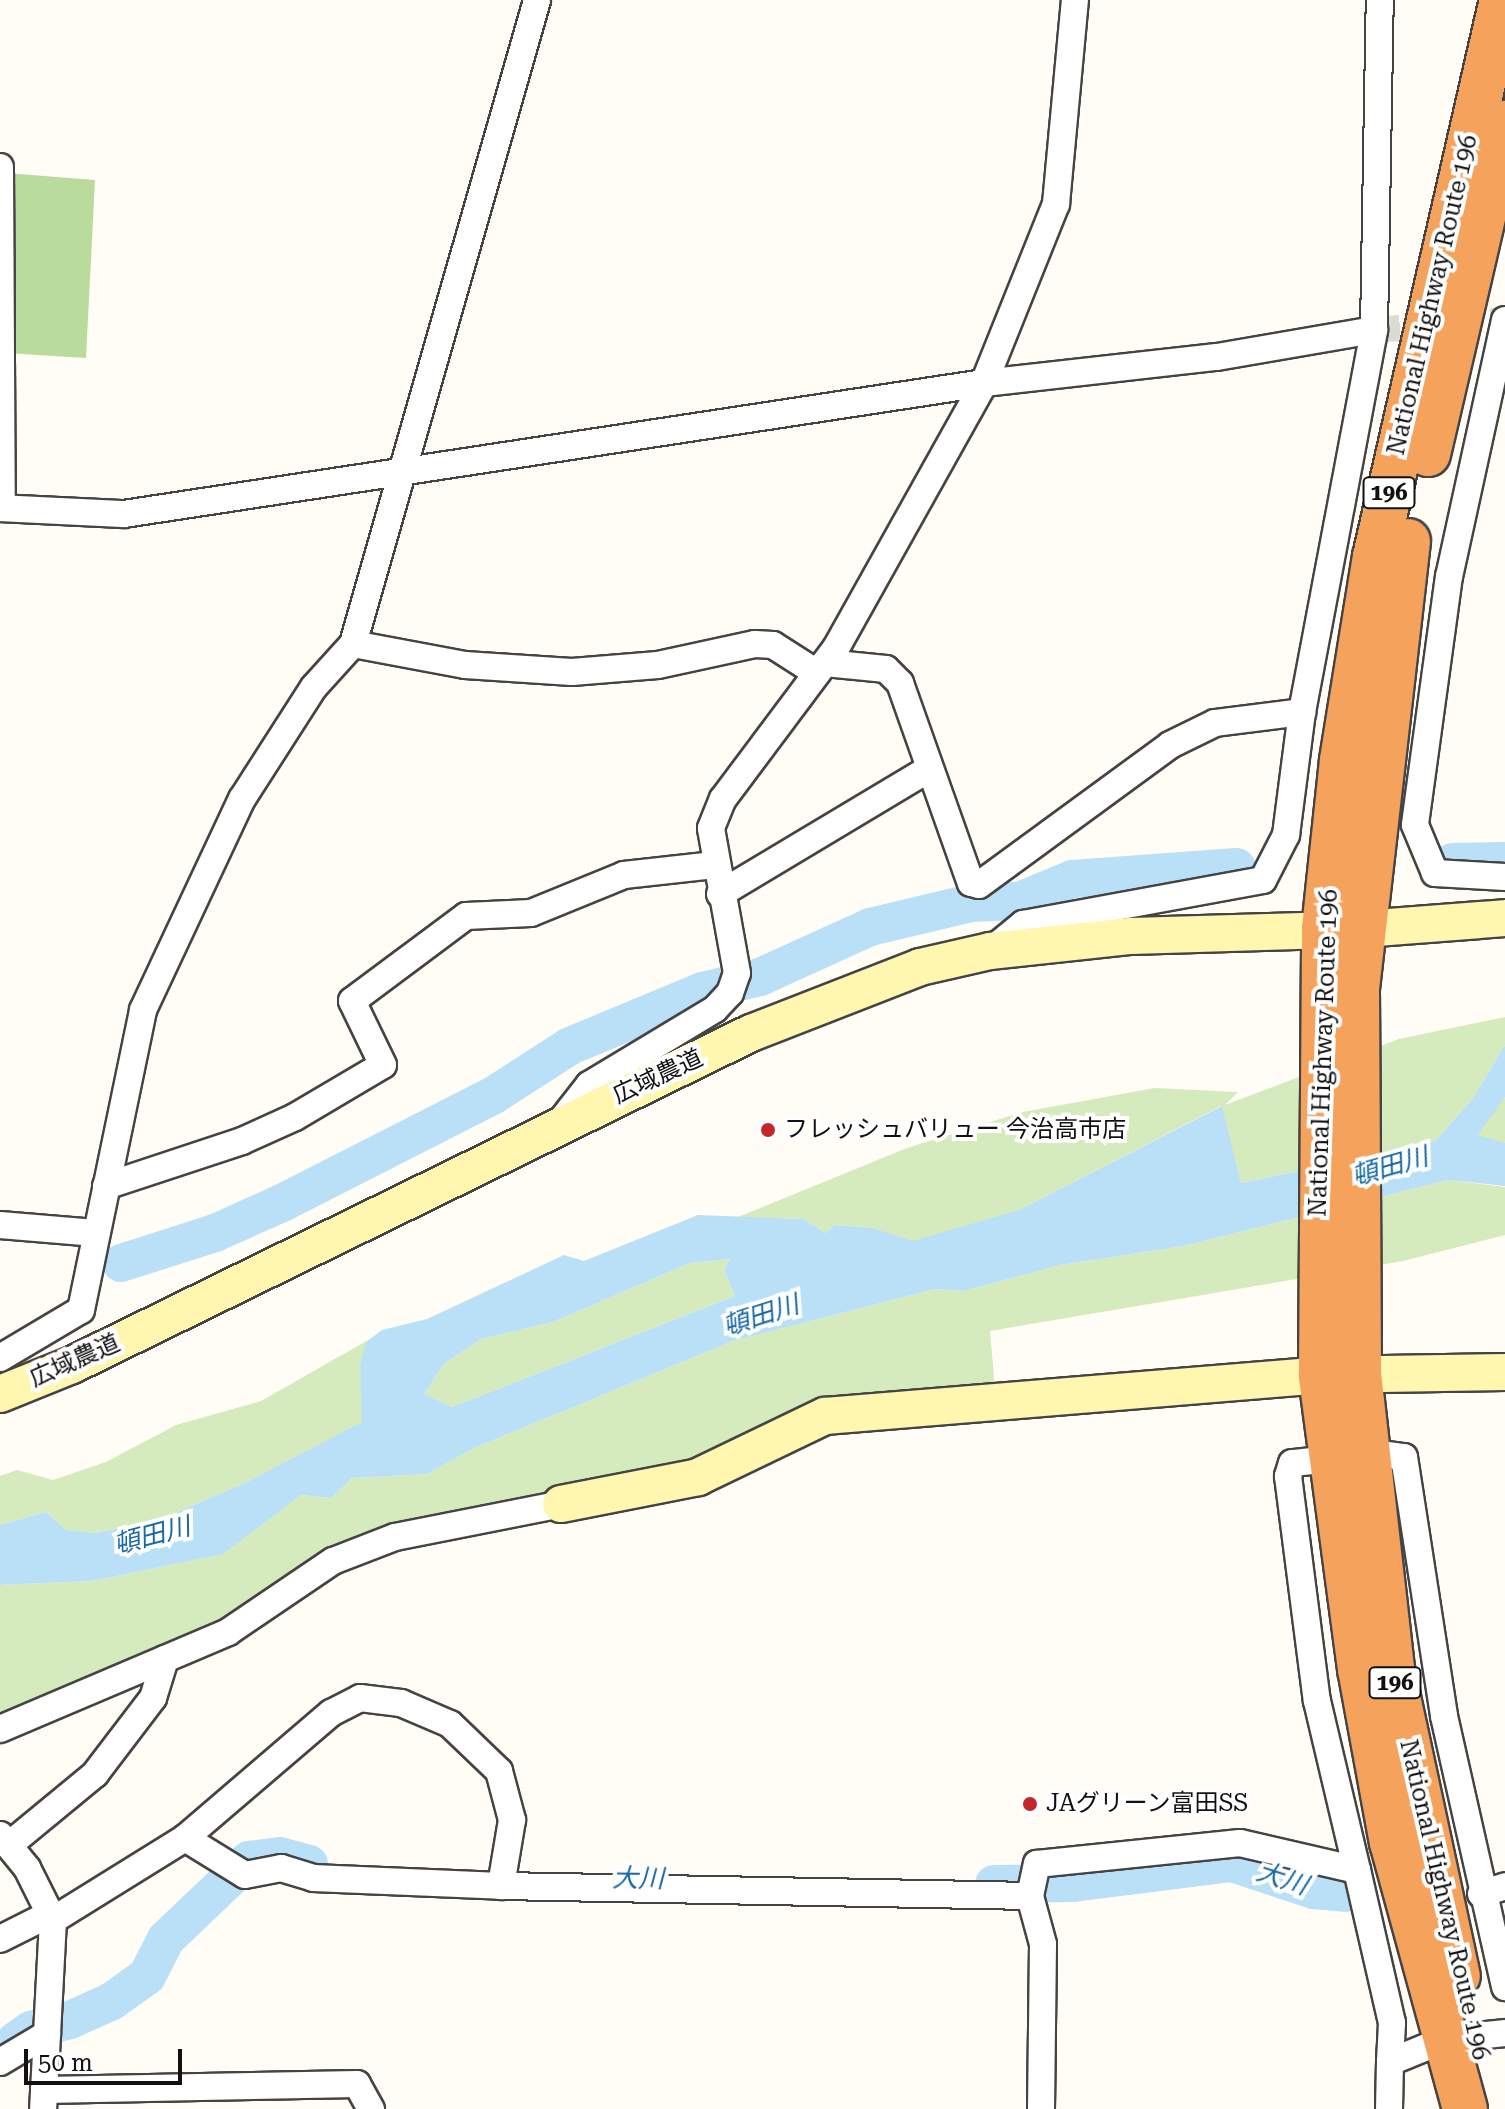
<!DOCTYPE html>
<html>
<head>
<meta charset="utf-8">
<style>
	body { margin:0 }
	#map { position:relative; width:1505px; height:2109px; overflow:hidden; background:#fffdf5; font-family:"Roboto Serif","Noto Sans JP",serif }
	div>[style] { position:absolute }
	.green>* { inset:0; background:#d5ebbd }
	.forest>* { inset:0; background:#b9dc9c }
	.water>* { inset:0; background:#b9e0f7 }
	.river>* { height:38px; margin:-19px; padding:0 19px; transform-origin:19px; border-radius:19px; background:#b9e0f7 }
	.street-tunnel>* { height:26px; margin-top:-13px; transform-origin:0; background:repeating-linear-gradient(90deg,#dbdad3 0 26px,transparent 0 39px) }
	.roads { filter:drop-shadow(2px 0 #444) drop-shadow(-2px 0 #444) drop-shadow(0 2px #444) drop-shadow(0 -2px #444) }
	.street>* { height:26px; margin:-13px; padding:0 13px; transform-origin:13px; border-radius:13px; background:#fff }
	.secondary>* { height:36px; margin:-18px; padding:0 18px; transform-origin:18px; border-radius:18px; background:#fff6b0 }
	.highway>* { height:44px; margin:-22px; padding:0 22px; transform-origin:22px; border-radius:22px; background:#f5a25d }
	.dots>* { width:22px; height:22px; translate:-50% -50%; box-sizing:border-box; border:4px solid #fff; border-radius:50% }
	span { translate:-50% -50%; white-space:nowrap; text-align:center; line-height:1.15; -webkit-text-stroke:8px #fff; paint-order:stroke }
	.shield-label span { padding:2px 6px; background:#fff; border:2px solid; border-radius:6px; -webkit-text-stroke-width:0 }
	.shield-label { font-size:22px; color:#111; font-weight:700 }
	.street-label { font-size:24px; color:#111 }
	.poi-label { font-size:24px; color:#111 }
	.left { translate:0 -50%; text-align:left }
	.water-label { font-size:26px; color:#1768a6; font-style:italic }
	.scale { position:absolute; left:24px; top:2049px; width:158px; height:36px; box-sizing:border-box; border:4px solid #111; border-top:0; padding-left:10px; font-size:24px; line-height:28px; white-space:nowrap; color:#111; -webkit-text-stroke:6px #fff; paint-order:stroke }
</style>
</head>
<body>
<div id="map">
	<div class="green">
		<i style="clip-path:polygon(1505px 1017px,1505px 1045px,1473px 1098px,1436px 1140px,1387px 1153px,1241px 1183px,1221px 1106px,1019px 1210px,913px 1242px,873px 1228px,834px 1225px,826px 1233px,803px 1219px,738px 1217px,907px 1148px,1023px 1112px,1155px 1088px,1238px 1092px,1225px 1105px,1399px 1039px)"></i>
		<i style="clip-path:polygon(1505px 1097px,1505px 1143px,1477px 1136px,1490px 1117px)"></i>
		<i style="clip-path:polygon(1449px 1180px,1505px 1187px,1505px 1235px,1403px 1261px,990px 1331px,995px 1389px,694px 1468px,433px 1515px,351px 1541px,226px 1622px,0 1714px,0 1585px,92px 1581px,222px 1554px,301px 1495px,331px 1498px,352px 1478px,427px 1474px,474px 1448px,733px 1341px,935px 1289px,964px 1291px,1060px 1265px,1184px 1246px)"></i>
		<i style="clip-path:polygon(730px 1259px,724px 1270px,735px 1296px,452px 1407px,424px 1394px,444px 1364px,481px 1339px,553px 1322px,690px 1263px)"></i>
		<i style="clip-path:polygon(370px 1339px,360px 1365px,363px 1422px,247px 1482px,159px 1520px,95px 1533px,66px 1530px,46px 1512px,0 1525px,0 1476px,17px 1470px,53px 1480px,106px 1462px,176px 1425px,261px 1401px)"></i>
	</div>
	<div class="forest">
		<i style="clip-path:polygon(6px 173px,95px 180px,86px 358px,6px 353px)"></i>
	</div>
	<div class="water">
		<i style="clip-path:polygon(evenodd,1505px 1045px,1505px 1097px,1478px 1135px,1505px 1143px,1505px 1186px,1449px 1180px,1184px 1246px,1060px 1265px,964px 1291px,935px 1289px,733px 1341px,474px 1448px,427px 1474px,352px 1478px,331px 1498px,301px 1495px,223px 1554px,92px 1581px,0 1585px,0 1525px,46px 1512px,66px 1530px,95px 1533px,159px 1520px,247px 1482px,362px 1422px,360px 1365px,366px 1342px,382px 1330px,427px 1319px,564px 1255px,584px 1261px,698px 1215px,803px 1219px,826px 1233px,834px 1225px,873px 1228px,913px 1241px,1019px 1210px,1222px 1106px,1241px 1183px,1387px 1153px,1436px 1140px,1473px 1098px,1505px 1045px,730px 1259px,724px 1270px,735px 1296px,452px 1407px,424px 1394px,444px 1364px,481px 1339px,553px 1322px,690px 1263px,730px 1259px)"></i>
	</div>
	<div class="river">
		<i style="left:1453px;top:862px;width:52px;rotate:-1.1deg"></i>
		<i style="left:121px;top:1263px;width:99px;rotate:-17.7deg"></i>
		<i style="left:215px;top:1233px;width:73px;rotate:-24.1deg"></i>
		<i style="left:282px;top:1203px;width:238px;rotate:-27deg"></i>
		<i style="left:494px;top:1095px;width:90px;rotate:-32.8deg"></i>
		<i style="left:570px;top:1046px;width:144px;rotate:-22.5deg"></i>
		<i style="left:703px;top:991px;width:59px;rotate:-13.8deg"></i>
		<i style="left:760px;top:977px;width:121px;rotate:-24.4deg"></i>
		<i style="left:870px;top:927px;width:104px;rotate:-13.4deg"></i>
		<i style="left:971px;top:903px;width:48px;rotate:-2.4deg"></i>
		<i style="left:1019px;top:901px;width:57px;rotate:-22.5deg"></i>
		<i style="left:1072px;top:879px;width:165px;rotate:-4.2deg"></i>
		<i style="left:994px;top:1884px;width:79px;rotate:-0.7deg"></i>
		<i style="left:1073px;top:1883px;width:160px;rotate:-7.2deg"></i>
		<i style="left:1232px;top:1863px;width:85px;rotate:18.4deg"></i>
		<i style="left:1313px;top:1890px;width:32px;rotate:5deg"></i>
		<i style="left:15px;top:2041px;width:19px;rotate:-35deg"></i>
		<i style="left:31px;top:2030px;width:40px;rotate:-14.4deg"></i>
		<i style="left:70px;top:2020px;width:46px;rotate:-24.3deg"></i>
		<i style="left:112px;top:2001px;width:43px;rotate:-35.5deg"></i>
		<i style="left:147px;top:1976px;width:42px;rotate:-62.8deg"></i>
		<i style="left:166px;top:1939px;width:115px;rotate:-43.6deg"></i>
		<i style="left:249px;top:1860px;width:31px;rotate:-7deg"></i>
		<i style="left:280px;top:1856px;width:30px;rotate:15deg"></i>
	</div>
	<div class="street-tunnel">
		<i style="left:1374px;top:330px;width:129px;rotate:-4.4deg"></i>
	</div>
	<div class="roads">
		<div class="street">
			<i style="left:0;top:167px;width:341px;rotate:89.7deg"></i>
			<i style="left:1505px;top:320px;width:262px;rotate:102.3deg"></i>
			<i style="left:1449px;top:576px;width:251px;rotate:97.8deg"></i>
			<i style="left:1415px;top:825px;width:52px;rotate:67.4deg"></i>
			<i style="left:1435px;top:873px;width:70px;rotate:3.3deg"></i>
			<i style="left:0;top:508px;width:124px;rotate:2.8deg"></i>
			<i style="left:124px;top:514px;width:870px;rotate:-8.66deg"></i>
			<i style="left:984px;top:383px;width:234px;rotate:-6.4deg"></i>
			<i style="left:1217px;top:357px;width:159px;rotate:-9.8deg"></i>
			<i style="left:353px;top:644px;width:114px;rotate:10.6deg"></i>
			<i style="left:465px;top:665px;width:107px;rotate:3.7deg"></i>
			<i style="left:572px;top:672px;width:86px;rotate:-4.7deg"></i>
			<i style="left:658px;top:665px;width:99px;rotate:-12.2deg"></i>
			<i style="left:755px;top:644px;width:18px;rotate:3deg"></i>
			<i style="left:773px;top:645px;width:52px;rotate:32.5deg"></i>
			<i style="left:825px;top:663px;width:61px;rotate:5.6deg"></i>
			<i style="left:886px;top:669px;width:20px;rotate:45deg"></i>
			<i style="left:900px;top:683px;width:212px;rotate:70.5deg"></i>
			<i style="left:971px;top:883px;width:8px;rotate:14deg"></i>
			<i style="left:979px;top:885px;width:237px;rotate:-36.2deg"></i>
			<i style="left:1170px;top:745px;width:50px;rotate:-26.1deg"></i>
			<i style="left:1215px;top:723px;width:88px;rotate:-7.2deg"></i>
			<i style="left:720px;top:894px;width:244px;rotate:-30.9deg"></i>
			<i style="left:990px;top:951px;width:43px;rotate:-39.3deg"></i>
			<i style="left:1023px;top:924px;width:244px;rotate:-10.4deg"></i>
			<i style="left:1263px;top:880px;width:51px;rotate:-62.9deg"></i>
			<i style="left:1286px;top:835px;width:124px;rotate:-82.6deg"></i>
			<i style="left:1302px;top:712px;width:389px;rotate:-79.3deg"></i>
			<i style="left:1374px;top:330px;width:330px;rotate:-89deg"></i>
			<i style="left:560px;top:1122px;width:47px;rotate:-51.9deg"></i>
			<i style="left:589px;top:1085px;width:147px;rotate:-31.1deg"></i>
			<i style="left:715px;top:1009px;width:22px;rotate:-47deg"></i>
			<i style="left:730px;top:993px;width:21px;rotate:-71deg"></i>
			<i style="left:737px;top:973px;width:147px;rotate:-100.2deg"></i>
			<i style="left:711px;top:828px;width:31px;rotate:-68deg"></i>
			<i style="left:723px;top:799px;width:189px;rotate:-53.2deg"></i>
			<i style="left:836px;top:648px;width:304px;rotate:-60.8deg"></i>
			<i style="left:984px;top:383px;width:193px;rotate:-68.1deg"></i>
			<i style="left:1056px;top:204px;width:205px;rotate:-84.7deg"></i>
			<i style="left:106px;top:1186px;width:143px;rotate:-18.3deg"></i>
			<i style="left:242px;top:1141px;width:58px;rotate:-24.4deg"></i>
			<i style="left:295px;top:1117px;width:102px;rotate:-30.6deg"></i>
			<i style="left:383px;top:1065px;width:71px;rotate:-115.8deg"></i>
			<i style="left:352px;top:1001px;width:142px;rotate:-36.7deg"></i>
			<i style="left:466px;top:916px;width:65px;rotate:-2.6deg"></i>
			<i style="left:531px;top:913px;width:100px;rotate:-22.2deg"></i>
			<i style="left:624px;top:875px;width:91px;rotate:-6.3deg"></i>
			<i style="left:0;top:1225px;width:96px;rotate:4.8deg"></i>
			<i style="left:0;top:1358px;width:94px;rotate:-30.7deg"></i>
			<i style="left:81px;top:1310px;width:306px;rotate:-78.3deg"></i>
			<i style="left:143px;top:1010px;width:233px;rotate:-64.9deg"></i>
			<i style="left:242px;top:799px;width:133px;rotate:-57.3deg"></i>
			<i style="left:314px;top:687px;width:58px;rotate:-47.8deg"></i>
			<i style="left:353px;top:644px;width:670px;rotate:-74.05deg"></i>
			<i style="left:1389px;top:1455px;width:15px;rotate:8deg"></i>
			<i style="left:1404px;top:1457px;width:262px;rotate:81.2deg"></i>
			<i style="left:1444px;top:1716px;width:278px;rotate:77.3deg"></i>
			<i style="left:1312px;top:1461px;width:20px;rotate:174deg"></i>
			<i style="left:1292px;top:1463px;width:14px;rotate:107deg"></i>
			<i style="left:1288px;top:1476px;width:227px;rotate:82.7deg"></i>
			<i style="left:1317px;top:1701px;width:174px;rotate:76.7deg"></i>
			<i style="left:0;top:1729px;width:248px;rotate:-23deg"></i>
			<i style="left:228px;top:1632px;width:127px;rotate:-34.1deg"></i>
			<i style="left:333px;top:1561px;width:66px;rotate:-21.2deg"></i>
			<i style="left:395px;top:1537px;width:169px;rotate:-11.2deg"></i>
			<i style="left:0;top:1835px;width:43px;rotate:50.7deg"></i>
			<i style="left:27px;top:1868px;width:58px;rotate:63.4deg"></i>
			<i style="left:53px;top:1920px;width:189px;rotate:93deg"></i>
			<i style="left:185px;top:1838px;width:70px;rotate:31.7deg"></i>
			<i style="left:245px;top:1875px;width:37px;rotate:-11deg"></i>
			<i style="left:281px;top:1868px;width:34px;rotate:17deg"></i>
			<i style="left:313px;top:1878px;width:188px;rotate:2.4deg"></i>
			<i style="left:501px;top:1886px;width:529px;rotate:1.08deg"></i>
			<i style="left:9px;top:1845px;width:112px;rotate:-39.5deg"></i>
			<i style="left:95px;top:1774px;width:96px;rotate:-52.7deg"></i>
			<i style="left:153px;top:1698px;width:41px;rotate:-72.9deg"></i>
			<i style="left:1481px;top:1894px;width:25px;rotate:-18deg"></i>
			<i style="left:53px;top:1920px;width:155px;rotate:-31.8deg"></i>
			<i style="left:185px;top:1838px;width:192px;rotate:-40.6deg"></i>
			<i style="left:331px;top:1713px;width:33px;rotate:-27deg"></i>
			<i style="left:360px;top:1698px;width:41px;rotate:7deg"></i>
			<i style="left:401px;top:1703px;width:53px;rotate:23.2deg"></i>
			<i style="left:450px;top:1724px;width:68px;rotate:43.8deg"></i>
			<i style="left:499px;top:1771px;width:51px;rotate:75.1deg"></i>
			<i style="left:512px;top:1820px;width:67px;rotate:99.5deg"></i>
			<i style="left:0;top:1939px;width:56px;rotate:-26.6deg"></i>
			<i style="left:0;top:2062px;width:55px;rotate:-30.8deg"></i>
			<i style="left:44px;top:2090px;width:313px;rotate:-1.1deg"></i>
			<i style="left:357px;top:2084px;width:29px;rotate:61deg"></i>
			<i style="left:1041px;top:2109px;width:165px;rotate:-89.3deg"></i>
			<i style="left:1043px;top:1944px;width:50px;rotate:-105.2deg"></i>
			<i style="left:1030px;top:1896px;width:33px;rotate:-78deg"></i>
			<i style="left:1037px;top:1864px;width:204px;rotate:-5.9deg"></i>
			<i style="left:1240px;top:1843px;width:120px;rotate:13deg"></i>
			<i style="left:1357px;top:1870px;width:157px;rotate:77.1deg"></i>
			<i style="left:1392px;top:2023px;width:39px;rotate:93deg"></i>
			<i style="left:1389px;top:2109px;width:47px;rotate:-88.8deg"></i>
			<i style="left:1390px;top:2062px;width:61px;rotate:-22.3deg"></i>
			<i style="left:1446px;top:2039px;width:59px;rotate:-5.8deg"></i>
		</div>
		<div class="secondary">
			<i style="left:0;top:1394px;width:78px;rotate:-21.9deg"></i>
			<i style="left:72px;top:1365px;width:756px;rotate:-26.06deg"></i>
			<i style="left:751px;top:1033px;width:181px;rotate:-21.3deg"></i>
			<i style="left:920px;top:967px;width:72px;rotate:-12.9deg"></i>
			<i style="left:990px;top:951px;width:142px;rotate:-6.1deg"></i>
			<i style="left:1131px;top:936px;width:232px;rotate:-1.7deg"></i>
			<i style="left:1363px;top:929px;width:142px;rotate:-4.4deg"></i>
			<i style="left:561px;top:1504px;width:140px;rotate:-11.1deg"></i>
			<i style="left:698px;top:1477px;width:141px;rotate:-25.7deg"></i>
			<i style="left:825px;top:1416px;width:498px;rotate:-4.7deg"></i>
			<i style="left:1321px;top:1375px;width:184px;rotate:-0.9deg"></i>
		</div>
		<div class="highway">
			<i style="left:1428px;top:454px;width:340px;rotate:-76.9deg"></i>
			<i style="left:1408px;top:541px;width:451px;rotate:96.5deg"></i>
			<i style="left:1357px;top:989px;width:385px;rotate:89.7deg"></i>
			<i style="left:1359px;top:1374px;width:297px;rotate:83.6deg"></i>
			<i style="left:1392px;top:1669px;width:314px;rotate:77.9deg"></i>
			<i style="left:1465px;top:2109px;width:276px;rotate:-105.3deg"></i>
			<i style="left:1392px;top:1843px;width:177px;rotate:-100.4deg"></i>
			<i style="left:1360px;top:1669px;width:297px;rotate:-97.6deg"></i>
			<i style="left:1321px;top:1375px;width:446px;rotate:-89.6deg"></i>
			<i style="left:1324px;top:929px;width:170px;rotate:-83.9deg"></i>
			<i style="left:1342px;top:760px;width:206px;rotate:-80.8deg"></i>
			<i style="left:1375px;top:557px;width:571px;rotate:-77.16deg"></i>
		</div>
	</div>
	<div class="dots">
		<i style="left:768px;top:1130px;background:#c4262e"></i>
		<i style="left:1030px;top:1804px;background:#c4262e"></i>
	</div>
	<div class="shield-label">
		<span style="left:1389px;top:493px">196</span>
		<span style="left:1395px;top:1683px">196</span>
	</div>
	<div class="street-label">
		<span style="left:1433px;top:295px;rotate:-77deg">National Highway Route 196</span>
		<span style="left:1324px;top:1053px;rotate:-88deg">National Highway Route 196</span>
		<span style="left:658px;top:1077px;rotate:-25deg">広域農道</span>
		<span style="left:75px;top:1361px;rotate:-24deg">広域農道</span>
		<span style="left:1444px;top:1900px;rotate:77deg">National Highway Route 196</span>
	</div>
	<div class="poi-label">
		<span class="left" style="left:784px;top:1130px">フレッシュバリュー 今治高市店</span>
		<span class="left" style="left:1046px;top:1804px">JAグリーン富田SS</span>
	</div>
	<div class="water-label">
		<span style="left:1390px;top:1167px;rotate:-16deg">頓田川</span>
		<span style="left:761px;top:1316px;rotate:-18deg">頓田川</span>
		<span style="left:152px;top:1536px;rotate:-15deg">頓田川</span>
		<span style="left:638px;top:1879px;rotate:1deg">大川</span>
		<span style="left:1282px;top:1879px;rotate:18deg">大川</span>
	</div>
	<div class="scale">50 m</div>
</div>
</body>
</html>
